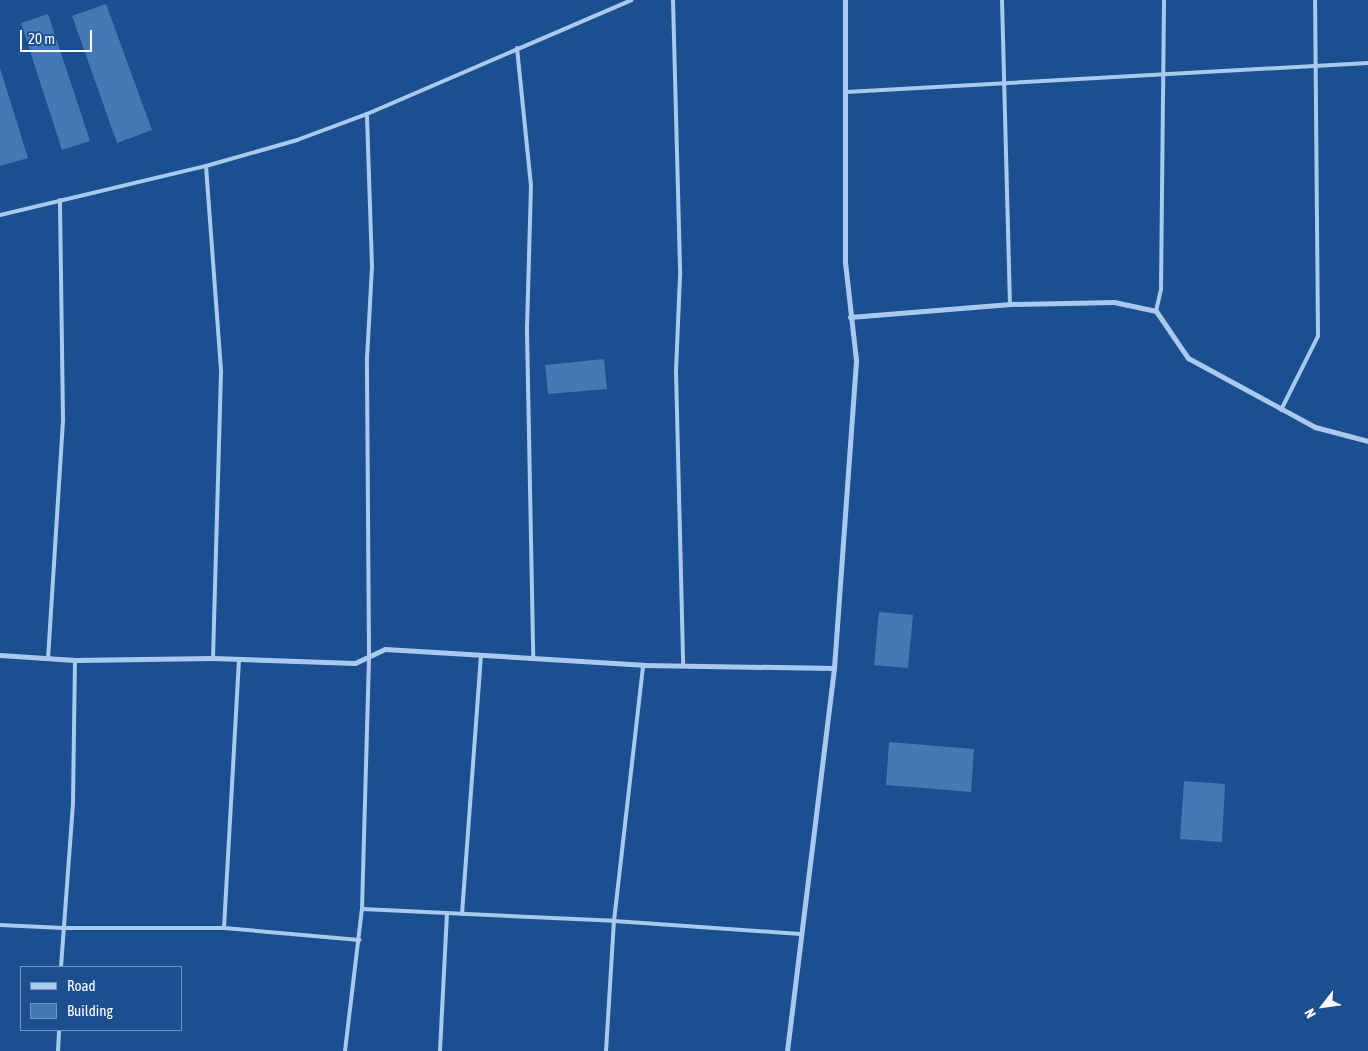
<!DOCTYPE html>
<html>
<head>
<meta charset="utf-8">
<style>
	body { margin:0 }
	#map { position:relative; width:1368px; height:1051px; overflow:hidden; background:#1b4f8f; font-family:"Asap Condensed",sans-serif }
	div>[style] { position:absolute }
	.building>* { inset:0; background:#4478b7 }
	.service>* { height:4px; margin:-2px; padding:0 2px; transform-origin:2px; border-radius:2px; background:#a9c9ee }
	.minor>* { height:5px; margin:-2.5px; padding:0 2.5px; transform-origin:2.5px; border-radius:2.5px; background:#a9c9ee }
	span { translate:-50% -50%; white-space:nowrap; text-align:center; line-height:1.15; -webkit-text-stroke:4.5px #1b4f8f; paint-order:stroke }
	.legend { position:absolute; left:20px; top:966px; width:162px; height:65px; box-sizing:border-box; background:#1b4f8f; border:1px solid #7695bc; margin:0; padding:6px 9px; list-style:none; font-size:15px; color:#fff }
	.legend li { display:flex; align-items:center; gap:10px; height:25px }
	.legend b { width:25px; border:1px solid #7695bc }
	.north { position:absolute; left:1298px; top:981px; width:50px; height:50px; -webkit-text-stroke:4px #1b4f8f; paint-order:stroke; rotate:240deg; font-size:14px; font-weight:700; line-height:20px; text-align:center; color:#fff }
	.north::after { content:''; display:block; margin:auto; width:18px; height:22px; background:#fff; clip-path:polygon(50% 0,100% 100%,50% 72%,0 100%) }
	.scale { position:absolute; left:20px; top:30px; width:72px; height:22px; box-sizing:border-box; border:2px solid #fff; border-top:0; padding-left:6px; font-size:15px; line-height:18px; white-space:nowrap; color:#fff; -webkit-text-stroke:4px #1b4f8f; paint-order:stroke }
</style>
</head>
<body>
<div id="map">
	<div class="building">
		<i style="clip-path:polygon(106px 4px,152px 130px,117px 143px,72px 16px)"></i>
		<i style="clip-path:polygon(48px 14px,90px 141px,62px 150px,21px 23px)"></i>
		<i style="clip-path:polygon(0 68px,28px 158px,0 166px)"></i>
		<i style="clip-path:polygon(604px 359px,607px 389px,548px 394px,545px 365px)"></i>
		<i style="clip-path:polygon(879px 612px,913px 615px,908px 668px,874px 665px)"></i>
		<i style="clip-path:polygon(889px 742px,974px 749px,971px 792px,886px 785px)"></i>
		<i style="clip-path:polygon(1184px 781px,1225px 784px,1222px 842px,1180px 839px)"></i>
	</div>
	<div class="service">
		<i style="left:673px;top:0;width:276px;rotate:88.5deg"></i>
		<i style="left:680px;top:276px;width:95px;rotate:92.4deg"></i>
		<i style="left:676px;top:371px;width:295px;rotate:88.6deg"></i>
		<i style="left:1002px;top:0;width:304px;rotate:88.5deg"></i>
		<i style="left:517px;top:48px;width:138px;rotate:84.2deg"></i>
		<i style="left:531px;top:185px;width:146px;rotate:91.6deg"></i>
		<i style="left:527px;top:331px;width:327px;rotate:88.9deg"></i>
		<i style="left:846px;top:92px;width:523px;rotate:-3.18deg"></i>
		<i style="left:206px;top:166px;width:207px;rotate:85.8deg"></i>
		<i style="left:221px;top:372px;width:286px;rotate:91.6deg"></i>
		<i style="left:0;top:215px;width:212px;rotate:-13.4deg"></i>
		<i style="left:206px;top:166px;width:95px;rotate:-15.9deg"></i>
		<i style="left:297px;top:140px;width:75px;rotate:-20.4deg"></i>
		<i style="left:367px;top:114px;width:288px;rotate:-23.3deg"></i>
		<i style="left:1156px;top:311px;width:23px;rotate:-77deg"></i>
		<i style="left:1161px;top:289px;width:289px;rotate:-89.4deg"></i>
		<i style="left:1281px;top:410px;width:83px;rotate:-63.4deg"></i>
		<i style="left:1318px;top:336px;width:336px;rotate:-90.5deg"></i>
		<i style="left:48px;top:659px;width:240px;rotate:-86.4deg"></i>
		<i style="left:63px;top:419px;width:219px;rotate:-90.8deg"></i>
		<i style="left:362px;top:909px;width:252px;rotate:2.7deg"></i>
		<i style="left:614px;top:921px;width:187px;rotate:4deg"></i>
		<i style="left:462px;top:914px;width:259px;rotate:-85.8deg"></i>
		<i style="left:0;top:925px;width:63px;rotate:2.7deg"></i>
		<i style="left:63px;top:928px;width:161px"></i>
		<i style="left:224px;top:928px;width:136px;rotate:5.1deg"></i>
		<i style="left:224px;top:928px;width:269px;rotate:-86.8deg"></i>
		<i style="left:61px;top:967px;width:165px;rotate:-85.8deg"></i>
		<i style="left:73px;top:802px;width:142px;rotate:-89.2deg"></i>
		<i style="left:58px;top:1051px;width:21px;rotate:-87deg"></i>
		<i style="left:345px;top:1051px;width:143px;rotate:-83.2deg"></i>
		<i style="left:362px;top:909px;width:253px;rotate:-88.4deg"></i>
		<i style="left:369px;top:656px;width:297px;rotate:-90.4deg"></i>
		<i style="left:367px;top:359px;width:92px;rotate:-86.9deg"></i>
		<i style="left:372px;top:267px;width:153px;rotate:-91.9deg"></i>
		<i style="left:440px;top:1051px;width:138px;rotate:-87.1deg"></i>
		<i style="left:606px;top:1051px;width:130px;rotate:-86.5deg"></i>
		<i style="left:614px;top:921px;width:258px;rotate:-83.5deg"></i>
	</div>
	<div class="minor">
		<i style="left:850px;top:317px;width:161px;rotate:-4.6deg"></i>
		<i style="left:1010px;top:304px;width:104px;rotate:-1.1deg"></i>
		<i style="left:1114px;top:302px;width:43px;rotate:12.1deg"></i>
		<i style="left:1156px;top:311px;width:57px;rotate:55.8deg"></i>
		<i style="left:1188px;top:358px;width:145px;rotate:28.5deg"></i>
		<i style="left:1315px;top:427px;width:55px;rotate:14.8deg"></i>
		<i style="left:0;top:655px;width:75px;rotate:3.8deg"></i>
		<i style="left:75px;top:660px;width:138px;rotate:-0.8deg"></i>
		<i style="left:213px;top:658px;width:142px;rotate:2deg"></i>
		<i style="left:355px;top:663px;width:33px;rotate:-25deg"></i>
		<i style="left:385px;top:649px;width:258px;rotate:3.5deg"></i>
		<i style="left:643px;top:665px;width:191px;rotate:0.9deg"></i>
		<i style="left:787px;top:1051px;width:386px;rotate:-83deg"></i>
		<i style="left:834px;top:668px;width:309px;rotate:-85.9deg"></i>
		<i style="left:856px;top:360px;width:99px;rotate:-96.4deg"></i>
		<i style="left:845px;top:262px;width:262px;rotate:-90deg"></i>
	</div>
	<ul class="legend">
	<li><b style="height:6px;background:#a9c9ee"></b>Road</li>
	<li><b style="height:14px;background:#4478b7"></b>Building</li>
	</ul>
	<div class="north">N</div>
	<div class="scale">20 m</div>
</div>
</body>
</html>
